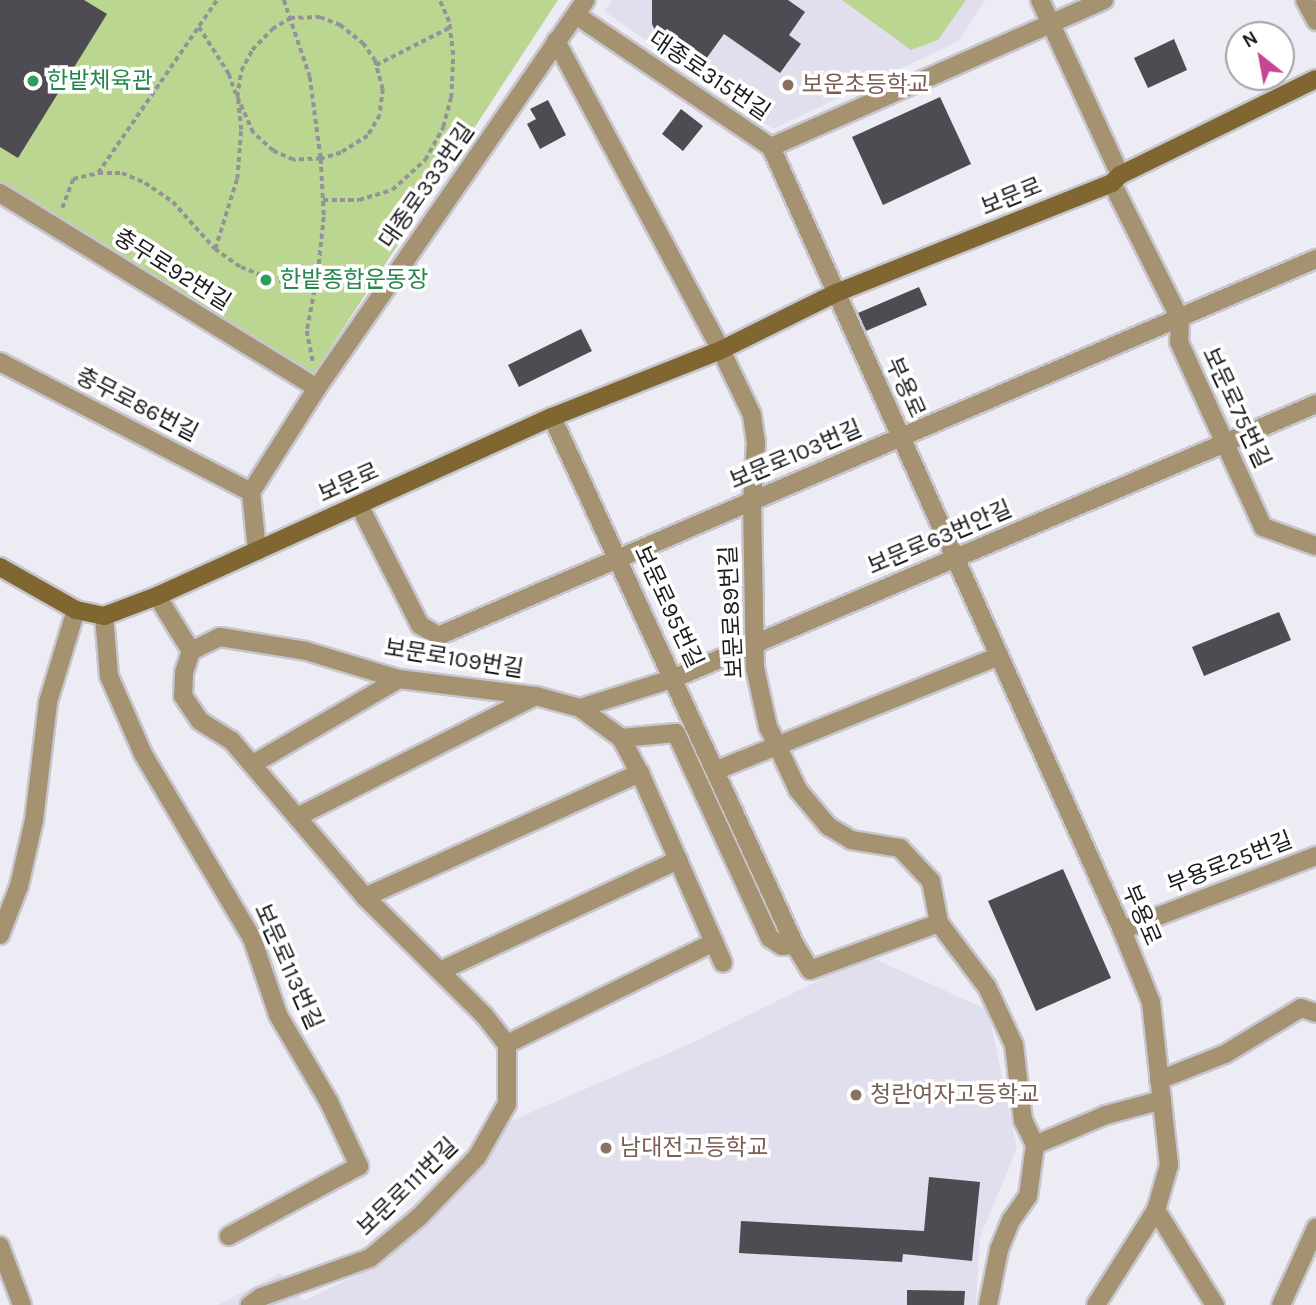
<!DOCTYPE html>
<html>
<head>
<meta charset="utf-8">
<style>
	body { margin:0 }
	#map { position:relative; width:1316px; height:1305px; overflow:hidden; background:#edecf5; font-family:Karla,"Noto Sans KR",sans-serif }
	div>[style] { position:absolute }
	.built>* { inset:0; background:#e1deee }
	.green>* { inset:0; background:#bad691 }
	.building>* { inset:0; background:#4e4b52 }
	.path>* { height:3.5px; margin-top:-1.75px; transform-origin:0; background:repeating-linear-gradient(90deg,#94939a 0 5px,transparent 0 8.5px) }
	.roads { filter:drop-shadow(2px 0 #c7c6ce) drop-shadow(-2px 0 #c7c6ce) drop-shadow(0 2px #c7c6ce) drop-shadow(0 -2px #c7c6ce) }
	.street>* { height:18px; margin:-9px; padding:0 9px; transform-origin:9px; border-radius:9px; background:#a49270 }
	.secondary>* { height:18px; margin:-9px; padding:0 9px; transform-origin:9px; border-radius:9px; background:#806630 }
	.dots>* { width:19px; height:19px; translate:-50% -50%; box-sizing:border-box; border:4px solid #fff; border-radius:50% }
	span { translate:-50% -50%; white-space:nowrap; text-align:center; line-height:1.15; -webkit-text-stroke:7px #fff; paint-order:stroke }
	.street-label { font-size:23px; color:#1c1b1e }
	.leisure-label { font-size:23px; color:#27864d }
	.left { translate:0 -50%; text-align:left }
	.education-label { font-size:23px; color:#785e54 }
	.north { position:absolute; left:1225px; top:21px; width:70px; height:70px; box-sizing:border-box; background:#fff; border:2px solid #a4a4a5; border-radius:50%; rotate:329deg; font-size:19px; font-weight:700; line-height:28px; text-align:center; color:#1c1b1e }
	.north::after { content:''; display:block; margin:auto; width:24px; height:32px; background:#c44694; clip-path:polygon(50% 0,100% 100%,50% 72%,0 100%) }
</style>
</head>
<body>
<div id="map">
	<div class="built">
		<i style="clip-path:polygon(612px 0,985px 0,959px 41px,773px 129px,604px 11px)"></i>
		<i style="clip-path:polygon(868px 956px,988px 1010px,1017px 1148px,980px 1237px,976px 1305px,218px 1305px,280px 1273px,304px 1301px,379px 1264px,471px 1175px,511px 1121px,692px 1043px)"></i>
	</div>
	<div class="green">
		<i style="clip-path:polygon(0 0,558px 0,312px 376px,0 183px)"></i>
		<i style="clip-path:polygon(842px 0,966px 0,938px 40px,911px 50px)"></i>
	</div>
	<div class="building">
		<i style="clip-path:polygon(0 0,84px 0,107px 14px,18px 158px,0 147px)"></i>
		<i style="clip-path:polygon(652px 0,788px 0,805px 12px,789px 35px,801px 44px,780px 73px,724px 34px,706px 59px,681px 63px,665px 53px,652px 24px)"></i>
		<i style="clip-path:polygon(1174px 39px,1187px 70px,1148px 88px,1134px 58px)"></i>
		<i style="clip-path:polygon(940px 97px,971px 164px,883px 205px,852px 137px)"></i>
		<i style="clip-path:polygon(548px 100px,566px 135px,540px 149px,527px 124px,536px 119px,530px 109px)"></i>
		<i style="clip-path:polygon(681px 109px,703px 126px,683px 151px,662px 134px)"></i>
		<i style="clip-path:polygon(919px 287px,927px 305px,866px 331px,858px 313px)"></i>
		<i style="clip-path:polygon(581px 329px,592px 351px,519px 387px,508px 365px)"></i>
		<i style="clip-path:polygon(1279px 612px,1291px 640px,1204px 676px,1192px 647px)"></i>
		<i style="clip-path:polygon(1063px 869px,1111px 978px,1036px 1011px,988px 901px)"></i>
		<i style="clip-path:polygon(929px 1177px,980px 1182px,972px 1261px,903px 1254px,902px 1262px,739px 1253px,741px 1221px,924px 1231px)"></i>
		<i style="clip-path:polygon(907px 1290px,965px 1291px,964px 1305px,907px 1305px)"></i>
	</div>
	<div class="path">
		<i style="left:284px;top:0;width:81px;rotate:71.3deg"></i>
		<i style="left:310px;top:77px;width:83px;rotate:82.4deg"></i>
		<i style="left:321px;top:159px;width:58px;rotate:87deg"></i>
		<i style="left:324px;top:217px;width:57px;rotate:96deg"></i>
		<i style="left:318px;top:274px;width:58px;rotate:100.9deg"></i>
		<i style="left:307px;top:331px;width:32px;rotate:79deg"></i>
		<i style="left:320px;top:17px;width:22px;rotate:22deg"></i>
		<i style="left:340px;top:25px;width:29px;rotate:38deg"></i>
		<i style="left:363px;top:43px;width:21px;rotate:55deg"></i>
		<i style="left:375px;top:60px;width:30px;rotate:75deg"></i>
		<i style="left:383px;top:89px;width:26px;rotate:97deg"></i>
		<i style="left:380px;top:115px;width:24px;rotate:120deg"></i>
		<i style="left:368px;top:136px;width:32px;rotate:148deg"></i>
		<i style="left:341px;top:153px;width:21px;rotate:163deg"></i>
		<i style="left:321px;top:159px;width:28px;rotate:178deg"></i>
		<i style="left:293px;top:160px;width:22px;rotate:-156deg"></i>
		<i style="left:273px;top:151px;width:27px;rotate:-138deg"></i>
		<i style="left:253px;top:133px;width:39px;rotate:-114deg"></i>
		<i style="left:237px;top:97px;width:26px;rotate:-81deg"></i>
		<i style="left:241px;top:71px;width:24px;rotate:-62deg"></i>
		<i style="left:252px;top:50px;width:29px;rotate:-46deg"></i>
		<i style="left:272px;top:29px;width:21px;rotate:-31deg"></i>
		<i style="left:290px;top:18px;width:30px;rotate:-2deg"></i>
		<i style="left:199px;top:27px;width:56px;rotate:57.4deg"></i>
		<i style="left:229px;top:74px;width:21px;rotate:71deg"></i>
		<i style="left:376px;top:65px;width:82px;rotate:-26.9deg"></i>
		<i style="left:98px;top:173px;width:24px"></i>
		<i style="left:122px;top:173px;width:25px;rotate:23deg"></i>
		<i style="left:145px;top:183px;width:34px;rotate:34deg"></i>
		<i style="left:173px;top:202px;width:63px;rotate:48.2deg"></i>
		<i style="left:215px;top:249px;width:32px;rotate:35deg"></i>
		<i style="left:241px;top:267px;width:32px;rotate:22deg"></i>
		<i style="left:271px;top:279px;width:46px;rotate:11.3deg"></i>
		<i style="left:323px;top:200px;width:36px"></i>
		<i style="left:359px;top:200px;width:34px;rotate:-17deg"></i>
		<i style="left:392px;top:190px;width:45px;rotate:-42.3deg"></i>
		<i style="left:425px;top:160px;width:38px;rotate:-61deg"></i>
		<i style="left:443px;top:127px;width:30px;rotate:-75deg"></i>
		<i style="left:451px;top:98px;width:43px;rotate:-87.3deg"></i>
		<i style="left:453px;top:55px;width:33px;rotate:-97deg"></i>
		<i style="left:449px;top:22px;width:24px;rotate:-114deg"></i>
		<i style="left:62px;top:208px;width:31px;rotate:-69deg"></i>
		<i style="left:73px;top:179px;width:26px;rotate:-13deg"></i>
		<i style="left:98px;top:173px;width:210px;rotate:-55.5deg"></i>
		<i style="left:215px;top:249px;width:73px;rotate:-72.6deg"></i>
		<i style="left:237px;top:179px;width:49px;rotate:-85.3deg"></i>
		<i style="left:241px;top:130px;width:29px;rotate:-96deg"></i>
	</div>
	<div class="roads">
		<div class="street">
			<i style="left:1040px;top:0;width:192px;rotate:65.4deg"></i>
			<i style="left:1305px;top:0;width:24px;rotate:62deg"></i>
			<i style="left:576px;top:15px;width:235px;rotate:34.1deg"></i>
			<i style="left:771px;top:147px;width:364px;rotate:-23.8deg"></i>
			<i style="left:556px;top:41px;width:350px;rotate:61.9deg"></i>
			<i style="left:721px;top:350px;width:72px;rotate:64.5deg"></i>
			<i style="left:752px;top:415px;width:27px;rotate:82deg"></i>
			<i style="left:756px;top:442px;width:59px;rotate:93.9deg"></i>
			<i style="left:752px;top:501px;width:167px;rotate:89deg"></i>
			<i style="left:755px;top:668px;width:60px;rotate:77.6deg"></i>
			<i style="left:768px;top:727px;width:20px;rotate:63deg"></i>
			<i style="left:777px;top:745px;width:50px;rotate:65deg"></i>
			<i style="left:798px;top:790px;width:47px;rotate:50.2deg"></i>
			<i style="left:828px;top:826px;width:27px;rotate:31deg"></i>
			<i style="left:851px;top:840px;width:50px;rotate:9.3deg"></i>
			<i style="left:900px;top:848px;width:45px;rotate:46.8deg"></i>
			<i style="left:931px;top:881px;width:43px;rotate:79.2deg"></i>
			<i style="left:939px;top:923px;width:80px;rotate:53.1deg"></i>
			<i style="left:987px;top:987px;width:64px;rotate:65deg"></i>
			<i style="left:1014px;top:1045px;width:76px;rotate:83.2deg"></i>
			<i style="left:1023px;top:1120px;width:28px;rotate:64deg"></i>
			<i style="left:1035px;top:1145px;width:51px;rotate:97.8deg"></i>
			<i style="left:1028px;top:1196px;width:29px;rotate:125deg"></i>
			<i style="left:1011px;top:1220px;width:32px;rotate:112deg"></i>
			<i style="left:999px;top:1250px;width:56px;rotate:101.3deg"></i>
			<i style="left:771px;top:147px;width:858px;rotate:65.85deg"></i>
			<i style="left:1122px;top:930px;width:78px;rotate:68.1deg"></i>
			<i style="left:1151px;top:1002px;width:164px;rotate:83.7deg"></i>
			<i style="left:1169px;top:1165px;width:47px;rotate:106.1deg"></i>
			<i style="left:1156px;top:1210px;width:112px;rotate:122.3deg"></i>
			<i style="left:1112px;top:183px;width:152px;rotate:63.4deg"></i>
			<i style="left:1180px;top:319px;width:23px;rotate:92deg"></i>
			<i style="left:1179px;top:342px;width:203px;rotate:65.6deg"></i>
			<i style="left:1263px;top:527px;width:56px;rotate:19.7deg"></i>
			<i style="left:0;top:193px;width:372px;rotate:31.6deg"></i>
			<i style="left:0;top:362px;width:283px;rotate:27.4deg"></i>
			<i style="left:552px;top:417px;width:581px;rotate:65.29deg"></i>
			<i style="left:795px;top:945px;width:29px;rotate:59deg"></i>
			<i style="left:810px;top:970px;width:137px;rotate:-20deg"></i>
			<i style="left:359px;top:505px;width:135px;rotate:63.1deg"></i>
			<i style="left:420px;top:625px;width:21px;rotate:31deg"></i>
			<i style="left:438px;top:636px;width:956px;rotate:-23.24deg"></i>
			<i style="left:257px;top:551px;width:59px;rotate:-95.8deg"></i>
			<i style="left:251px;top:492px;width:123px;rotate:-57.6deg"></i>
			<i style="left:317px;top:388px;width:472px;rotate:-55.3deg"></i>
			<i style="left:157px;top:596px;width:65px;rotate:58.3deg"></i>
			<i style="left:191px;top:651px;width:23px;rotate:108deg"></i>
			<i style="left:184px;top:673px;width:23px;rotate:92deg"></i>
			<i style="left:183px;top:696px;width:30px;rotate:56deg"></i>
			<i style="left:200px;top:721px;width:36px;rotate:32deg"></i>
			<i style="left:231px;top:740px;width:206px;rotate:49.5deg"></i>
			<i style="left:365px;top:897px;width:168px;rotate:44.8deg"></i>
			<i style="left:484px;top:1015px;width:37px;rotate:52deg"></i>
			<i style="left:507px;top:1044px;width:60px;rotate:90deg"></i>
			<i style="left:507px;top:1104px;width:61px;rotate:119.5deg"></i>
			<i style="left:477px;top:1157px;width:83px;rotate:134deg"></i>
			<i style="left:419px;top:1217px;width:64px;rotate:140.1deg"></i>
			<i style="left:370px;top:1258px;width:116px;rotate:160.3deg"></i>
			<i style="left:261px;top:1297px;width:14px;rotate:144deg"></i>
			<i style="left:104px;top:616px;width:60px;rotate:85.2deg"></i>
			<i style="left:109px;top:676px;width:85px;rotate:66.4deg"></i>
			<i style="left:143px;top:754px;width:214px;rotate:59.4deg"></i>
			<i style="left:252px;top:938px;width:81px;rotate:71.3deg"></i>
			<i style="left:278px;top:1015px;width:101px;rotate:59.6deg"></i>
			<i style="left:329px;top:1102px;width:71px;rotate:64.9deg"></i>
			<i style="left:359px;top:1166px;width:148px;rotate:151.7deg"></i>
			<i style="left:191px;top:651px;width:32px;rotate:-26deg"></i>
			<i style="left:220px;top:637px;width:87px;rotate:9.2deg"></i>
			<i style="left:306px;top:651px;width:97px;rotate:16.8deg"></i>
			<i style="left:399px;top:679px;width:138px;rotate:7.1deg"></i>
			<i style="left:536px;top:696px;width:46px;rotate:15.3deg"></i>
			<i style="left:580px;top:708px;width:51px;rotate:36.2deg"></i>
			<i style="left:621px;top:738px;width:40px;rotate:62deg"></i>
			<i style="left:640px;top:773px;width:207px;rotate:66.4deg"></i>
			<i style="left:580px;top:708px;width:100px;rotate:-17.5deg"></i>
			<i style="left:675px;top:678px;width:697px;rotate:-23.14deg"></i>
			<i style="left:621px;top:738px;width:55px;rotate:-5.2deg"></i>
			<i style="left:676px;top:733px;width:226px;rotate:65.4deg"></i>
			<i style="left:770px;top:938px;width:14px;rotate:34deg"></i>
			<i style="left:782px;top:946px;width:13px;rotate:-4deg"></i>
			<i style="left:253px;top:764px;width:169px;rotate:-30.2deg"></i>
			<i style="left:717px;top:770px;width:304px;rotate:-22deg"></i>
			<i style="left:297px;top:817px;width:268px;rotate:-26.9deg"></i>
			<i style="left:365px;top:897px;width:302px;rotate:-24.3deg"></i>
			<i style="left:1122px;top:930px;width:208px;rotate:-20.9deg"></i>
			<i style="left:0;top:935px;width:53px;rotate:-68.8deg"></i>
			<i style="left:19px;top:886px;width:68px;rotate:-77.2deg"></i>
			<i style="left:34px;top:820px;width:119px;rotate:-83.2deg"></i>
			<i style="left:48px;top:702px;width:96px;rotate:-73.1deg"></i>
			<i style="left:440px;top:971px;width:263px;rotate:-25deg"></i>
			<i style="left:507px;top:1044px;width:231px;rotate:-26.2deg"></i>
			<i style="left:1159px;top:1080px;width:71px;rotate:-21.5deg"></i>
			<i style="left:1225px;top:1054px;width:89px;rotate:-31.2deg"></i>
			<i style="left:1301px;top:1008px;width:16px;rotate:18deg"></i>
			<i style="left:1035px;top:1145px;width:77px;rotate:-22.9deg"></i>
			<i style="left:1106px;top:1115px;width:58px;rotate:-15deg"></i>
			<i style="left:1156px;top:1210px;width:112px;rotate:58.2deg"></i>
			<i style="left:0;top:1246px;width:63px;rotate:69.6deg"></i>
			<i style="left:1281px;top:1305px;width:85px;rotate:-65.6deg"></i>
		</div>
		<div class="secondary">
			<i style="left:0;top:567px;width:87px;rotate:29.5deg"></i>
			<i style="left:76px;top:610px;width:29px;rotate:12deg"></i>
			<i style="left:104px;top:616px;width:57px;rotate:-20.7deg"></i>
			<i style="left:157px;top:596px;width:434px;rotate:-24.4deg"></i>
			<i style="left:552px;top:417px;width:182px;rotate:-21.6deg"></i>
			<i style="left:721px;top:350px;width:128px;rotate:-26.4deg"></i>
			<i style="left:836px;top:293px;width:297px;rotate:-21.7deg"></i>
			<i style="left:1112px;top:183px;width:11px;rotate:-45deg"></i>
			<i style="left:1120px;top:175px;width:218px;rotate:-26.1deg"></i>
		</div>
	</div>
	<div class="dots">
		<i style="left:33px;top:81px;background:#2e9e5b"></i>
		<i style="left:788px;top:85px;background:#8d6e63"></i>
		<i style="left:266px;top:280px;background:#2e9e5b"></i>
		<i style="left:856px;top:1095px;background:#8d6e63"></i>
		<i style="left:606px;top:1148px;background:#8d6e63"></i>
	</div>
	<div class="street-label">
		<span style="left:709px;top:76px;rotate:34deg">대종로315번길</span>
		<span style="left:427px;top:186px;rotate:-55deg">대종로333번길</span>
		<span style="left:1012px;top:197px;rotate:-22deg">보문로</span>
		<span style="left:172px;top:270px;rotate:32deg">충무로92번길</span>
		<span style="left:905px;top:388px;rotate:66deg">부용로</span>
		<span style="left:137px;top:405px;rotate:27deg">충무로86번길</span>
		<span style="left:1236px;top:408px;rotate:65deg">보문로75번길</span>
		<span style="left:796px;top:455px;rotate:-23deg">보문로103번길</span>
		<span style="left:349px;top:483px;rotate:-24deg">보문로</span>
		<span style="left:940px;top:538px;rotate:-23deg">보문로63번안길</span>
		<span style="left:668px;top:607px;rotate:65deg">보문로95번길</span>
		<span style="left:732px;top:612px;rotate:-93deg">보문로89번길</span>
		<span style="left:454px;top:659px;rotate:9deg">보문로109번길</span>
		<span style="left:1230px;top:863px;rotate:-21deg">부용로25번길</span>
		<span style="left:1141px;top:915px;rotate:67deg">부용로</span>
		<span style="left:288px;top:967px;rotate:66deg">보문로113번길</span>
		<span style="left:408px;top:1187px;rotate:-44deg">보문로111번길</span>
	</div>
	<div class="leisure-label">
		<span class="left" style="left:47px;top:81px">한밭체육관</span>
		<span class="left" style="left:280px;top:280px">한밭종합운동장</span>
	</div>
	<div class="education-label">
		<span class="left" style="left:802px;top:85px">보운초등학교</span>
		<span class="left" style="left:870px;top:1095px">청란여자고등학교</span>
		<span class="left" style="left:620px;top:1148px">남대전고등학교</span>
	</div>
	<div class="north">N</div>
</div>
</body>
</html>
